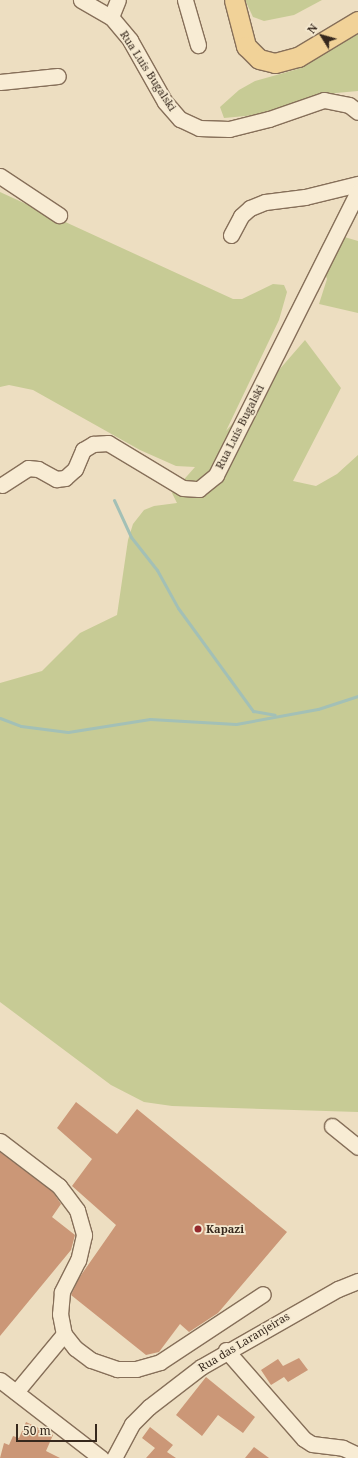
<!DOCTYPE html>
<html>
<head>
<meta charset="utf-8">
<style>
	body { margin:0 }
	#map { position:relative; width:358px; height:1458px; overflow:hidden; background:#eddec1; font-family:"Noto Serif",serif }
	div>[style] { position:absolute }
	.green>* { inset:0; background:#c7cb95 }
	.stream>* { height:3px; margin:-1.5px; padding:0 1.5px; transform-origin:1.5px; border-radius:1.5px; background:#a3c0b6 }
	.building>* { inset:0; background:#cb9777 }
	.roads { filter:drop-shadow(1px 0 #866f59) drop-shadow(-1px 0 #866f59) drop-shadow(0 1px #866f59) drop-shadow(0 -1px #866f59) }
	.minor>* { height:15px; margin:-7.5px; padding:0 7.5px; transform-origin:7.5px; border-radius:7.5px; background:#f8ecd4 }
	.major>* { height:19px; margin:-9.5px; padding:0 9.5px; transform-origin:9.5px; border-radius:9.5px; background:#f1d298 }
	.dots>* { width:11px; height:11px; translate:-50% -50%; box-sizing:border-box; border:2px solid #f5e9d0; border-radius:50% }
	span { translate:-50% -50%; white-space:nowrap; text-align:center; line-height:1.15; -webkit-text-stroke:3.5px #f5e9d0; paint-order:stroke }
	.street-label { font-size:11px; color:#36281d }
	.poi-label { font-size:11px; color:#36281d; font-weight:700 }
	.left { translate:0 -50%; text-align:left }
	.north { position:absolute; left:302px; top:16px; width:40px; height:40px; -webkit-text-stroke:3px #f5e9d0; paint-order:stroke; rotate:307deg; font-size:11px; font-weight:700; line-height:16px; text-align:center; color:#36281d }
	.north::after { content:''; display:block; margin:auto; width:14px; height:18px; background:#36281d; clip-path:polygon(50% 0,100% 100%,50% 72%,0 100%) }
	.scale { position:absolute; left:16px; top:1424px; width:81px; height:18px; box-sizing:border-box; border:2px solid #36281d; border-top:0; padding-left:5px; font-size:12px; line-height:14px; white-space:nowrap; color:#36281d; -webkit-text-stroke:3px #f5e9d0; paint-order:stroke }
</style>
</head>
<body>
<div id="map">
	<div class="green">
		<i style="clip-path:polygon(245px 0,322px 0,294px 15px,264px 21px,253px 17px)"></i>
		<i style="clip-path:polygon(358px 33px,358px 91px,336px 93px,257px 115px,224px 118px,220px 107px,239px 90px,255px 81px,298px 69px)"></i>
		<i style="clip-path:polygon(0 192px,233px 299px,242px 299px,273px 284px,284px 285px,287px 292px,279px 320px,226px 431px,305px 340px,341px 388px,293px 481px,316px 486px,337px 474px,358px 455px,358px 1112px,172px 1106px,144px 1102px,111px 1085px,0 1002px,0 683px,42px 671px,80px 633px,117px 615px,128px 540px,133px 524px,144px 510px,154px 506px,177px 503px,172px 493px,195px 467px,176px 466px,140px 450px,33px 390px,9px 385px,0 387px)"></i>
		<i style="clip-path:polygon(341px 236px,358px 241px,358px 313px,319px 304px,327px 279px,322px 265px)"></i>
	</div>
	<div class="stream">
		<i style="left:114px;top:500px;width:41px;rotate:65.3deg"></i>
		<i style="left:131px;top:537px;width:42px;rotate:51.8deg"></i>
		<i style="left:157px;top:570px;width:43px;rotate:61.1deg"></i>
		<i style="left:178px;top:608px;width:87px;rotate:53.9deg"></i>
		<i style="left:229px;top:678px;width:41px;rotate:54deg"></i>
		<i style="left:253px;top:711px;width:22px;rotate:10deg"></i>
		<i style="left:0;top:718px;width:22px;rotate:21deg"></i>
		<i style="left:21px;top:726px;width:47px;rotate:7.3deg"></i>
		<i style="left:68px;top:732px;width:83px;rotate:-9deg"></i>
		<i style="left:150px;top:719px;width:86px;rotate:3.3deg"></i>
		<i style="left:236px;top:724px;width:83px;rotate:-10.4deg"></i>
		<i style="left:318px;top:709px;width:42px;rotate:-18deg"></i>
	</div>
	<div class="building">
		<i style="clip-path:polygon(76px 1102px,117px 1134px,137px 1109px,287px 1232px,218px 1313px,189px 1332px,180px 1324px,159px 1352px,146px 1355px,71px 1295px,79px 1278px,116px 1225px,72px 1186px,92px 1159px,57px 1128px)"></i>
		<i style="clip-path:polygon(0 1152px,53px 1192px,61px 1204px,52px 1217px,75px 1235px,71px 1250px,0 1336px)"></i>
		<i style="clip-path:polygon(299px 1358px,308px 1370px,288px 1382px,284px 1377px,271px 1385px,261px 1370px,278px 1359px,283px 1366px)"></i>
		<i style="clip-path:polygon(206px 1377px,255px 1417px,243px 1433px,218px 1415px,202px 1436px,176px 1415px)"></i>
		<i style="clip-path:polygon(26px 1422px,53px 1435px,46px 1451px,60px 1458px,0 1458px,4px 1443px,9px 1445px,13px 1436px,19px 1438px)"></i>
		<i style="clip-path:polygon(150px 1427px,173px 1445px,167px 1452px,176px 1458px,146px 1458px,155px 1448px,142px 1438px)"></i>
		<i style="clip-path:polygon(254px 1447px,269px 1458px,245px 1458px)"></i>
	</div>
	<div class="roads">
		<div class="minor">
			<i style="left:81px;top:0;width:34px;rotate:30deg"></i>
			<i style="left:111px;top:17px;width:30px;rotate:50deg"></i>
			<i style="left:130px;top:40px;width:71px;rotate:60.6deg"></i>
			<i style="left:165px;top:102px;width:23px;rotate:49deg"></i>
			<i style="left:180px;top:119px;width:21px;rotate:25deg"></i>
			<i style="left:199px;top:128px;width:30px;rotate:2deg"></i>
			<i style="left:229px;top:129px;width:41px;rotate:-14deg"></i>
			<i style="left:269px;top:119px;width:58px;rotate:-19.1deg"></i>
			<i style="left:324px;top:100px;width:25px;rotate:11deg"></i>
			<i style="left:349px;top:105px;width:11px;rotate:38deg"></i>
			<i style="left:185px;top:0;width:47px;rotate:73.9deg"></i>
			<i style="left:111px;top:17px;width:18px;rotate:-68deg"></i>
			<i style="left:0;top:82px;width:58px;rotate:-5.9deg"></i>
			<i style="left:0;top:176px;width:71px;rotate:33.5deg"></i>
			<i style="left:231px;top:235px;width:21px;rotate:-62deg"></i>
			<i style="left:241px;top:216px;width:12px;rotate:-42deg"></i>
			<i style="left:250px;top:208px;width:16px;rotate:-22deg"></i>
			<i style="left:265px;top:202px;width:40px;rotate:-7.1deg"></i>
			<i style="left:305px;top:197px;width:55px;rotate:-13.8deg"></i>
			<i style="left:2px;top:485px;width:31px;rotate:-33deg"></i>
			<i style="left:28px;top:468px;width:10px;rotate:6deg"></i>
			<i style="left:38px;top:469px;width:21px;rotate:29deg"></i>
			<i style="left:56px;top:479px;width:9px;rotate:-6deg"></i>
			<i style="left:65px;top:478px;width:13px;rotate:-42deg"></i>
			<i style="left:75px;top:469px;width:21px;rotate:-67deg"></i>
			<i style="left:83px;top:450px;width:12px;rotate:-31deg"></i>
			<i style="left:93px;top:444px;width:15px;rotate:-4deg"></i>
			<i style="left:108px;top:443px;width:87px;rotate:31deg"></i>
			<i style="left:183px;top:488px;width:16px;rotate:4deg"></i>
			<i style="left:199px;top:489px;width:22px;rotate:-39deg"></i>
			<i style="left:216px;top:475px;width:317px;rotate:-63.4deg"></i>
			<i style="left:332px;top:1126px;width:33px;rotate:39deg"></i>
			<i style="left:0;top:1141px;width:74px;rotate:37.3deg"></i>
			<i style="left:59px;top:1186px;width:30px;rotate:53deg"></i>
			<i style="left:77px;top:1210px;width:26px;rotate:74deg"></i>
			<i style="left:84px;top:1235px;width:26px;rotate:103deg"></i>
			<i style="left:78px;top:1260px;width:36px;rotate:117deg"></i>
			<i style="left:62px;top:1292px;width:22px;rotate:95deg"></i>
			<i style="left:60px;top:1314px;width:20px;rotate:79deg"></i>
			<i style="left:226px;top:1350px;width:118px;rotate:48.8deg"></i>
			<i style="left:304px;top:1439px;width:9px;rotate:32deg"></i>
			<i style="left:312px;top:1444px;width:31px;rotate:7deg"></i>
			<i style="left:343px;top:1448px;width:17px;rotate:25deg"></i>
			<i style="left:0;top:1380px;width:128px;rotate:37.7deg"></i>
			<i style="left:16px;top:1392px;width:75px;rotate:-50.4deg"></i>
			<i style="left:64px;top:1334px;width:18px;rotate:52deg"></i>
			<i style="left:75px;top:1348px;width:20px;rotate:37deg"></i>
			<i style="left:91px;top:1360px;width:28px;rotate:19deg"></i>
			<i style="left:117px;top:1369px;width:19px"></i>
			<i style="left:136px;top:1369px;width:25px;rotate:-16deg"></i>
			<i style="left:160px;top:1362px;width:123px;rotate:-33.4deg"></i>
			<i style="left:114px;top:1458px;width:38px;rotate:-62deg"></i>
			<i style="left:132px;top:1424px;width:24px;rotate:-45deg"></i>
			<i style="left:149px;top:1407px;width:66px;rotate:-37.6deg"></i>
			<i style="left:201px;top:1367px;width:158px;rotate:-29.7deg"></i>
			<i style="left:338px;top:1289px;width:22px;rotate:-22deg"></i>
		</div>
		<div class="major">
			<i style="left:234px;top:0;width:48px;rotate:75.4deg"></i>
			<i style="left:246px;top:46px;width:18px;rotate:45deg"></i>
			<i style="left:259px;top:59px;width:16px;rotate:14deg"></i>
			<i style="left:275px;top:63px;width:24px;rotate:-15deg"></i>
			<i style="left:298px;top:57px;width:70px;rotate:-31deg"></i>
		</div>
	</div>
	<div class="dots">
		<i style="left:198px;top:1229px;background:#95292d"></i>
	</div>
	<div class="street-label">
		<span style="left:148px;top:71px;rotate:57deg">Rua Luís Bugalski</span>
		<span style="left:240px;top:427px;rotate:-63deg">Rua Luís Bugalski</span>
		<span style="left:244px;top:1342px;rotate:-31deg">Rua das Laranjeiras</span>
	</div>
	<div class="poi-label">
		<span class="left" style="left:206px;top:1229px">Kapazi</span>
	</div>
	<div class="north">N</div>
	<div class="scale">50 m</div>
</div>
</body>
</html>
